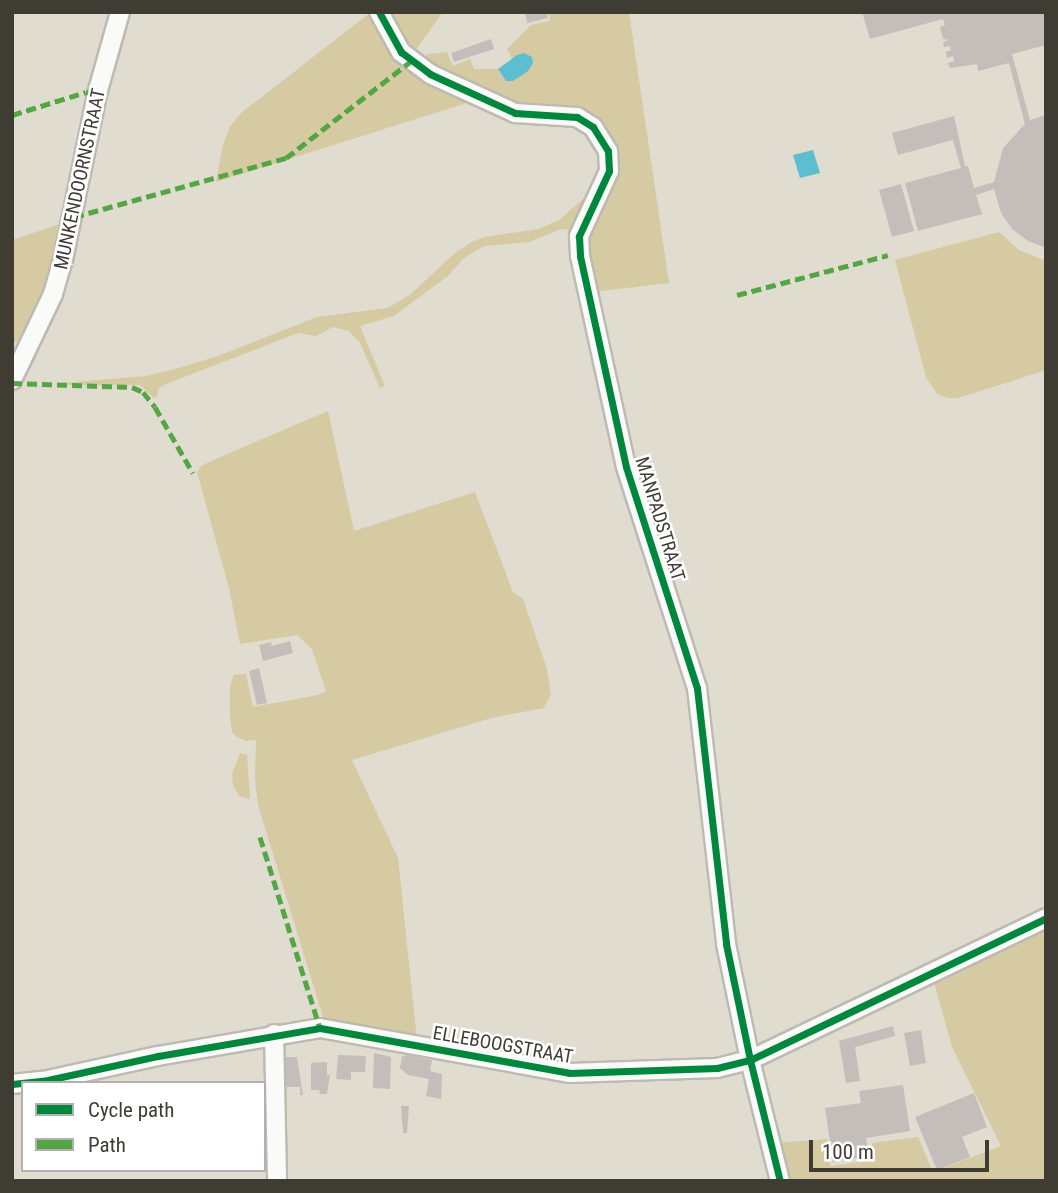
<!DOCTYPE html>
<html>
<head>
<meta charset="utf-8">
<style>
	body { margin:0 }
	#map { position:relative; width:1058px; height:1193px; overflow:hidden; background:#e0dccf; font-family:"Roboto Condensed",sans-serif }
	div>[style] { position:absolute }
	.green>* { inset:0; background:#d5caa1 }
	.water>* { inset:0; background:#5cbed0 }
	.building>* { inset:0; background:#c4beba }
	.roads { filter:drop-shadow(2px 0 #bdbab1) drop-shadow(-2px 0 #bdbab1) drop-shadow(0 2px #bdbab1) drop-shadow(0 -2px #bdbab1) }
	.minor>* { height:18px; margin:-9px; padding:0 9px; transform-origin:9px; border-radius:9px; background:#fafaf8 }
	.quiet>* { height:5px; margin-top:-2.5px; transform-origin:0; background:repeating-linear-gradient(90deg,#54a644 0 10px,transparent 0 15px) }
	.cycleway>* { height:7px; margin:-3.5px; padding:0 3.5px; transform-origin:3.5px; border-radius:3.5px; background:#00873e }
	span { translate:-50% -50%; white-space:nowrap; text-align:center; line-height:1.15; -webkit-text-stroke:5px #fff; paint-order:stroke }
	.street-label { font-size:19px; color:#3e3c33 }
	.frame { position:absolute; inset:0; border:14px solid #3e3c33; pointer-events:none }
	.legend { position:absolute; left:21px; top:1081px; width:245px; height:91px; box-sizing:border-box; background:#fff; border:2px solid #b2b1ad; margin:0; padding:9px 12px; list-style:none; font-size:21px; color:#3e3c33 }
	.legend li { display:flex; align-items:center; gap:14px; height:35px }
	.legend b { width:35px; border:2px solid #b2b1ad }
	.scale { position:absolute; left:809px; top:1140px; width:180px; height:32px; box-sizing:border-box; border:4px solid #3e3c33; border-top:0; padding-left:9px; font-size:21px; line-height:24px; white-space:nowrap; color:#3e3c33; -webkit-text-stroke:5px #fff; paint-order:stroke }
</style>
</head>
<body>
<div id="map">
	<div class="green">
		<i style="clip-path:polygon(371px 12px,395px 55px,473px 101px,216px 182px,223px 145px,230px 127px,241px 113px)"></i>
		<i style="clip-path:polygon(383px 12px,443px 12px,411px 56px)"></i>
		<i style="clip-path:polygon(549px 12px,629px 12px,669px 283px,592px 292px,583px 245px,610px 177px,591px 121px,501px 104px,421px 60px,428px 54px,447px 52px,453px 66px,470px 59px,474px 69px,498px 69px,506px 81px,528px 71px,533px 63px,532px 57px,517px 55px,512px 59px,507px 49px,531px 25px,550px 21px)"></i>
		<i style="clip-path:polygon(600px 167px,604px 169px,575px 230px,561px 229px,529px 242px,484px 246px,464px 258px,448px 276px,394px 316px,360px 326px,385px 386px,380px 388px,360px 343px,349px 331px,333px 327px,316px 336px,298px 333px,166px 384px,158px 389px,157px 397px,154px 398px,140px 385px,67px 385px,62px 383px,146px 376px,175px 369px,218px 356px,317px 317px,388px 308px,411px 294px,456px 252px,472px 242px,484px 237px,539px 229px,559px 220px,590px 193px)"></i>
		<i style="clip-path:polygon(66px 222px,46px 298px,25px 342px,12px 342px,12px 240px)"></i>
		<i style="clip-path:polygon(999px 232px,1019px 250px,1046px 261px,1046px 370px,958px 398px,948px 398px,937px 394px,926px 377px,895px 260px)"></i>
		<i style="clip-path:polygon(328px 411px,354px 531px,475px 492px,513px 592px,523px 599px,547px 669px,551px 695px,544px 708px,491px 718px,352px 760px,398px 858px,417px 1040px,324px 1020px,258px 805px,255px 779px,256px 740px,246px 741px,237px 737px,232px 732px,230px 717px,230px 686px,234px 675px,246px 674px,253px 707px,318px 695px,326px 691px,312px 649px,297px 635px,240px 644px,229px 588px,197px 472px,201px 466px,211px 461px)"></i>
		<i style="clip-path:polygon(240px 753px,247px 755px,250px 799px,239px 796px,233px 785px,232px 774px)"></i>
		<i style="clip-path:polygon(1046px 921px,1046px 1181px,785px 1181px,775px 1143px,827px 1139px,831px 1166px,873px 1160px,872px 1143px,918px 1137px,933px 1172px,1001px 1146px,952px 1047px,933px 978px)"></i>
	</div>
	<div class="water">
		<i style="clip-path:polygon(524px 53px,532px 57px,533px 63px,528px 71px,513px 81px,506px 81px,498px 69px,517px 55px)"></i>
		<i style="clip-path:polygon(813px 150px,820px 173px,800px 178px,793px 155px)"></i>
	</div>
	<div class="building">
		<i style="clip-path:polygon(525px 12px,547px 12px,548px 18px,527px 23px)"></i>
		<i style="clip-path:polygon(862px 12px,1046px 12px,1046px 45px,1012px 54px,1030px 120px,1046px 115px,1046px 248px,1028px 241px,1012px 229px,1001px 213px,994px 189px,976px 195px,982px 214px,918px 231px,905px 183px,961px 168px,953px 140px,898px 155px,892px 133px,954px 116px,965px 166px,968px 166px,974px 188px,994px 182px,1003px 148px,1025px 124px,1009px 63px,978px 71px,977px 64px,950px 68px,948px 63px,954px 61px,953px 56px,947px 58px,946px 52px,951px 50px,950px 46px,944px 47px,943px 42px,949px 40px,943px 39px,940px 27px,945px 25px,943px 19px,870px 39px)"></i>
		<i style="clip-path:polygon(491px 39px,494px 49px,454px 62px,451px 53px)"></i>
		<i style="clip-path:polygon(901px 184px,914px 231px,892px 237px,879px 190px)"></i>
		<i style="clip-path:polygon(290px 641px,293px 653px,263px 661px,259px 645px,271px 642px,272px 646px)"></i>
		<i style="clip-path:polygon(259px 668px,267px 703px,257px 705px,249px 671px)"></i>
		<i style="clip-path:polygon(893px 1026px,895px 1036px,855px 1047px,860px 1081px,846px 1083px,839px 1041px)"></i>
		<i style="clip-path:polygon(921px 1030px,926px 1063px,910px 1066px,904px 1033px)"></i>
		<i style="clip-path:polygon(374px 1053px,391px 1057px,390px 1089px,373px 1088px)"></i>
		<i style="clip-path:polygon(338px 1055px,366px 1056px,365px 1072px,351px 1072px,351px 1080px,336px 1079px)"></i>
		<i style="clip-path:polygon(407px 1055px,432px 1060px,430px 1071px,442px 1074px,441px 1099px,426px 1096px,429px 1079px,408px 1075px,400px 1068px,402px 1057px)"></i>
		<i style="clip-path:polygon(285px 1057px,297px 1057px,303px 1095px,300px 1095px,300px 1087px,285px 1087px)"></i>
		<i style="clip-path:polygon(327px 1062px,327px 1075px,330px 1075px,327px 1094px,320px 1094px,319px 1090px,311px 1090px,311px 1063px)"></i>
		<i style="clip-path:polygon(903px 1085px,910px 1131px,866px 1138px,869px 1156px,833px 1162px,825px 1108px,861px 1103px,859px 1091px)"></i>
		<i style="clip-path:polygon(974px 1093px,987px 1127px,962px 1137px,970px 1157px,937px 1170px,915px 1117px)"></i>
		<i style="clip-path:polygon(401px 1106px,409px 1106px,407px 1133px,403px 1133px)"></i>
	</div>
	<div class="roads">
		<div class="minor">
			<i style="left:379px;top:12px;width:46px;rotate:61.2deg"></i>
			<i style="left:401px;top:52px;width:36px;rotate:37deg"></i>
			<i style="left:430px;top:74px;width:94px;rotate:24.6deg"></i>
			<i style="left:515px;top:113px;width:62px;rotate:3.7deg"></i>
			<i style="left:577px;top:117px;width:19px;rotate:32deg"></i>
			<i style="left:593px;top:127px;width:28px;rotate:58deg"></i>
			<i style="left:608px;top:151px;width:20px;rotate:87deg"></i>
			<i style="left:609px;top:171px;width:72px;rotate:114.8deg"></i>
			<i style="left:579px;top:236px;width:20px;rotate:87deg"></i>
			<i style="left:580px;top:256px;width:216px;rotate:77.7deg"></i>
			<i style="left:626px;top:467px;width:232px;rotate:72.2deg"></i>
			<i style="left:697px;top:688px;width:258px;rotate:83.5deg"></i>
			<i style="left:726px;top:944px;width:118px;rotate:78.3deg"></i>
			<i style="left:750px;top:1060px;width:125px;rotate:76.1deg"></i>
			<i style="left:12px;top:380px;width:95px;rotate:-64.5deg"></i>
			<i style="left:53px;top:294px;width:35px;rotate:-74deg"></i>
			<i style="left:63px;top:260px;width:169px;rotate:-78.4deg"></i>
			<i style="left:97px;top:94px;width:85px;rotate:-74.3deg"></i>
			<i style="left:274px;top:1034px;width:147px;rotate:88.8deg"></i>
			<i style="left:12px;top:1084px;width:31px;rotate:-6deg"></i>
			<i style="left:43px;top:1081px;width:118px;rotate:-12.3deg"></i>
			<i style="left:158px;top:1056px;width:164px;rotate:-9.8deg"></i>
			<i style="left:320px;top:1028px;width:253px;rotate:10.2deg"></i>
			<i style="left:569px;top:1073px;width:148px;rotate:-1.9deg"></i>
			<i style="left:717px;top:1068px;width:34px;rotate:-14deg"></i>
			<i style="left:750px;top:1060px;width:328px;rotate:-25.6deg"></i>
		</div>
	</div>
	<div class="quiet">
		<i style="left:12px;top:115px;width:77px;rotate:-17.3deg"></i>
		<i style="left:86px;top:92px;width:11px;rotate:10deg"></i>
		<i style="left:74px;top:217px;width:220px;rotate:-15.6deg"></i>
		<i style="left:286px;top:158px;width:158px;rotate:-37.8deg"></i>
		<i style="left:737px;top:295px;width:156px;rotate:-14.8deg"></i>
		<i style="left:12px;top:383px;width:120px;rotate:1.9deg"></i>
		<i style="left:132px;top:387px;width:12px;rotate:24deg"></i>
		<i style="left:143px;top:392px;width:19px;rotate:51deg"></i>
		<i style="left:155px;top:407px;width:76px;rotate:60.1deg"></i>
		<i style="left:260px;top:837px;width:200px;rotate:72.6deg"></i>
	</div>
	<div class="cycleway">
		<i style="left:379px;top:12px;width:46px;rotate:61.2deg"></i>
		<i style="left:401px;top:52px;width:36px;rotate:37deg"></i>
		<i style="left:430px;top:74px;width:94px;rotate:24.6deg"></i>
		<i style="left:515px;top:113px;width:62px;rotate:3.7deg"></i>
		<i style="left:577px;top:117px;width:19px;rotate:32deg"></i>
		<i style="left:593px;top:127px;width:28px;rotate:58deg"></i>
		<i style="left:608px;top:151px;width:20px;rotate:87deg"></i>
		<i style="left:609px;top:171px;width:72px;rotate:114.8deg"></i>
		<i style="left:579px;top:236px;width:20px;rotate:87deg"></i>
		<i style="left:580px;top:256px;width:216px;rotate:77.7deg"></i>
		<i style="left:626px;top:467px;width:232px;rotate:72.2deg"></i>
		<i style="left:697px;top:688px;width:258px;rotate:83.5deg"></i>
		<i style="left:726px;top:944px;width:118px;rotate:78.3deg"></i>
		<i style="left:750px;top:1060px;width:125px;rotate:76.1deg"></i>
		<i style="left:12px;top:1084px;width:31px;rotate:-6deg"></i>
		<i style="left:43px;top:1081px;width:118px;rotate:-12.3deg"></i>
		<i style="left:158px;top:1056px;width:164px;rotate:-9.8deg"></i>
		<i style="left:320px;top:1028px;width:253px;rotate:10.2deg"></i>
		<i style="left:569px;top:1073px;width:148px;rotate:-1.9deg"></i>
		<i style="left:717px;top:1068px;width:34px;rotate:-14deg"></i>
		<i style="left:750px;top:1060px;width:328px;rotate:-25.6deg"></i>
	</div>
	<div class="street-label">
		<span style="left:80px;top:179px;rotate:-78deg">MUNKENDOORNSTRAAT</span>
		<span style="left:660px;top:519px;rotate:73deg">MANPADSTRAAT</span>
		<span style="left:503px;top:1045px;rotate:10deg">ELLEBOOGSTRAAT</span>
	</div>
	<div class="frame"></div>
	<ul class="legend">
	<li><b style="height:9px;background:#00873e"></b>Cycle path</li>
	<li><b style="height:9px;background:#54a644"></b>Path</li>
	</ul>
	<div class="scale">100 m</div>
</div>
</body>
</html>
